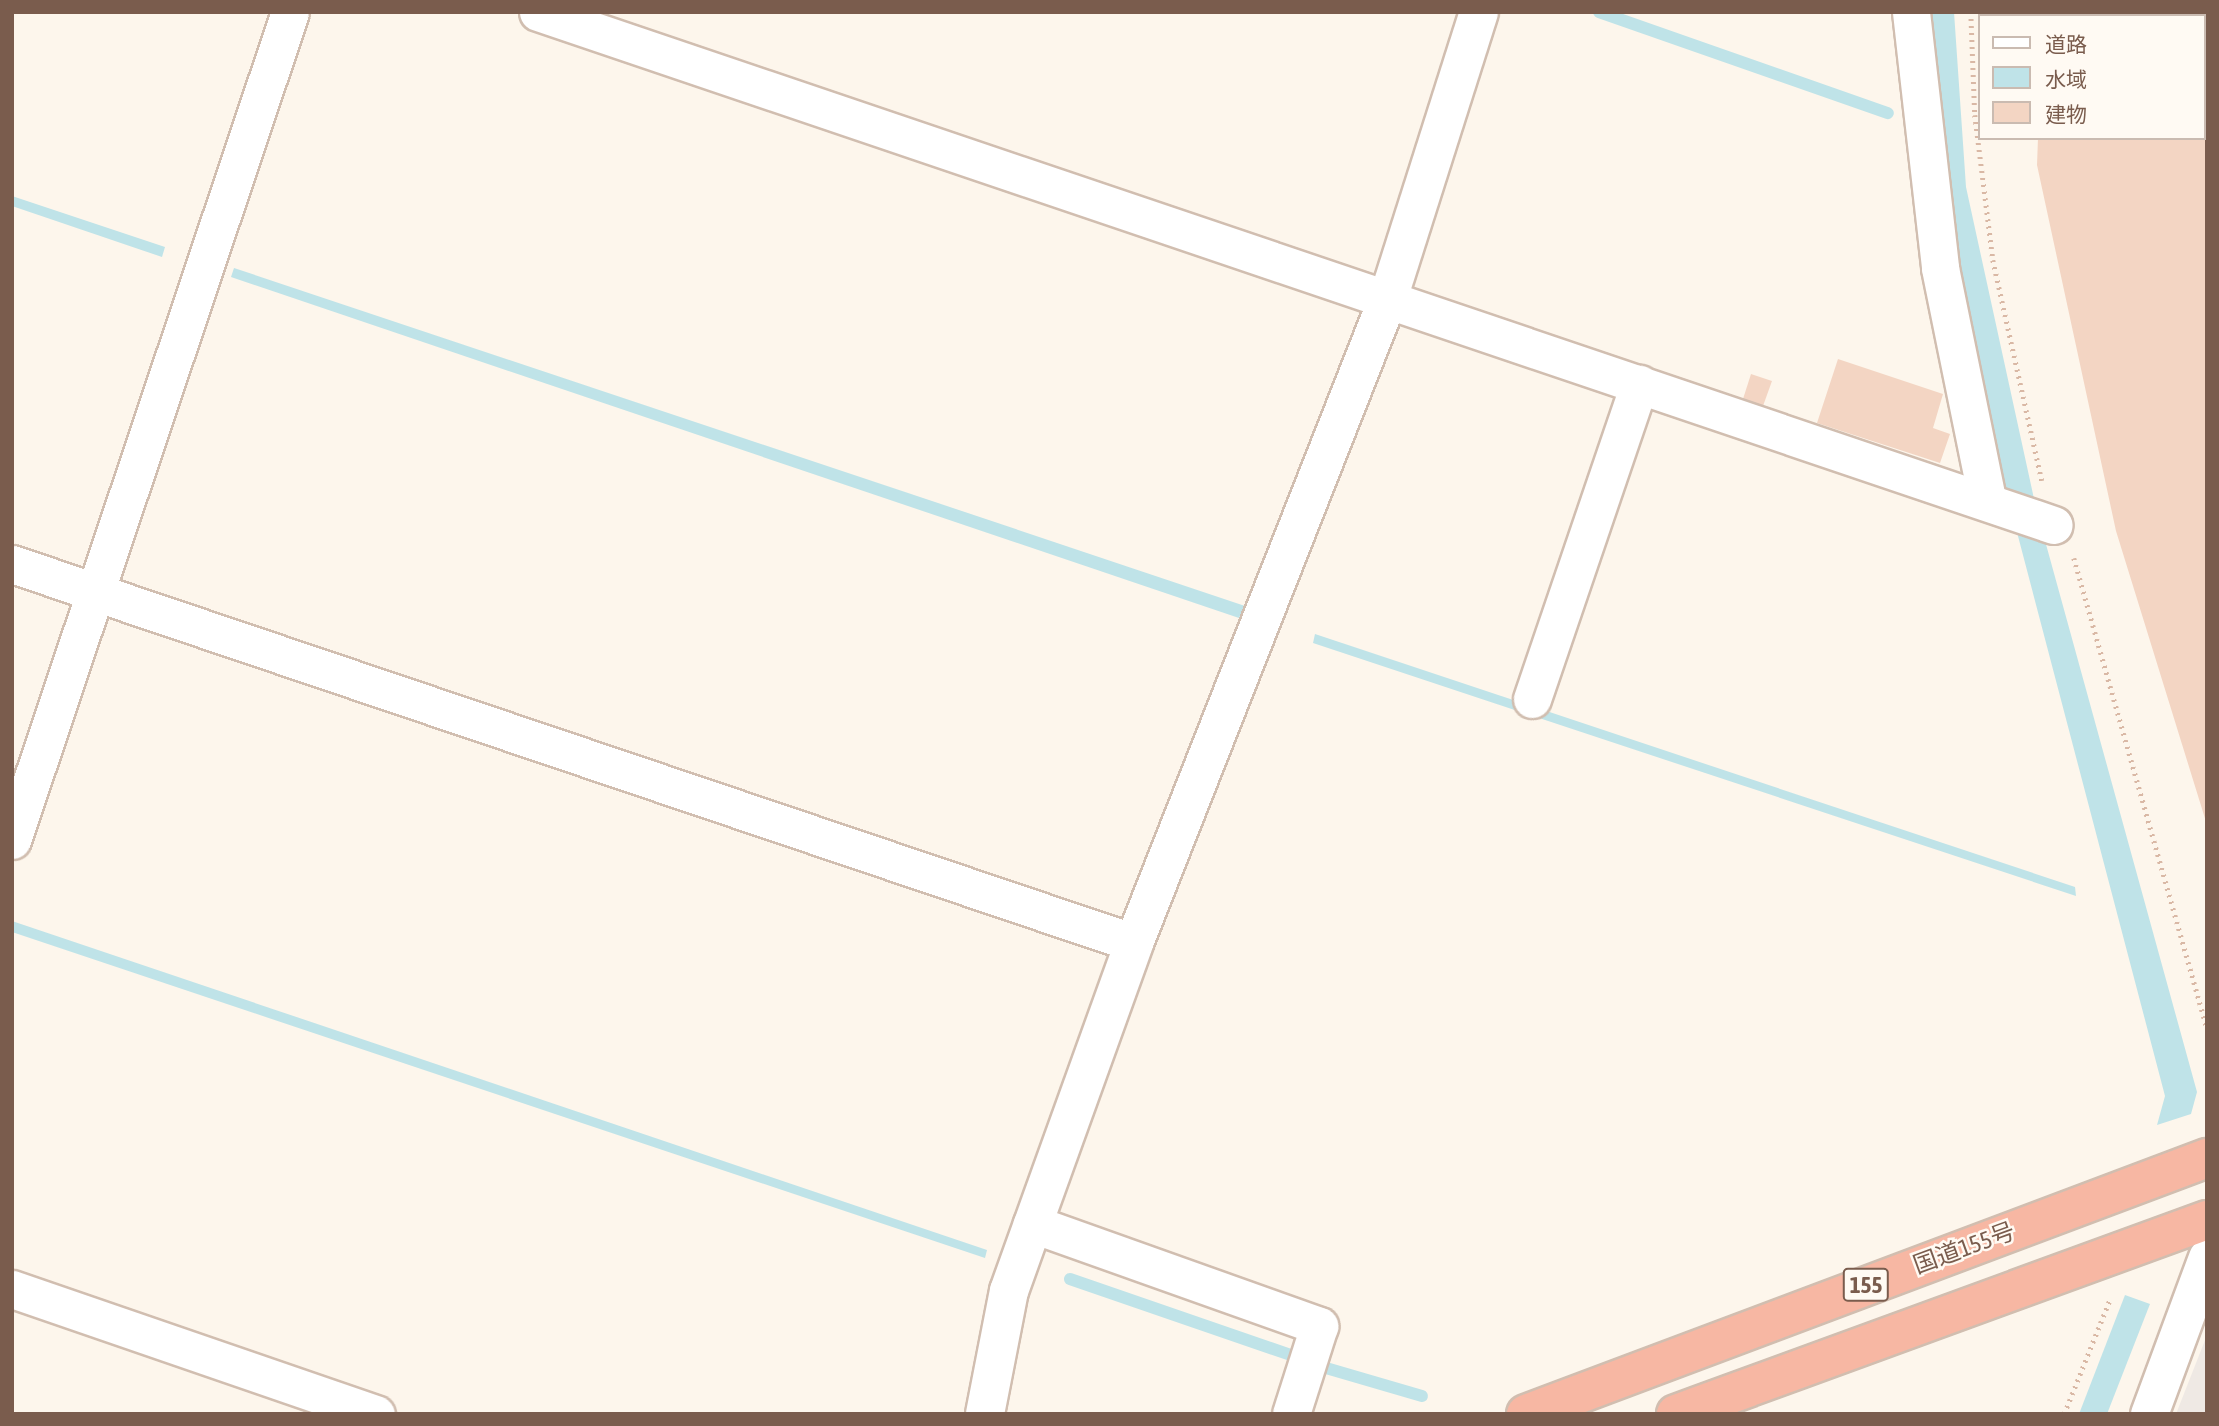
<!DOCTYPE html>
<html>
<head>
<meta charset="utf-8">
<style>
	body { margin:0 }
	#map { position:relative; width:2219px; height:1426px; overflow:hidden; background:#fdf6ec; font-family:"Asap Condensed","Noto Sans JP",sans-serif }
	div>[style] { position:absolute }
	.industrial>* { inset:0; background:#efe9e4 }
	.water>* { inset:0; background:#bfe3e8 }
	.stream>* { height:12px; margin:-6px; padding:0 6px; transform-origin:6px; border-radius:6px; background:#bfe3e8 }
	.building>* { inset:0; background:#f3d5c3 }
	.path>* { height:4.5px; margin-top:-2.25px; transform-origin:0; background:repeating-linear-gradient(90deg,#d9b8a5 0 2px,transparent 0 7px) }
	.roads { filter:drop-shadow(2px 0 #d1beb0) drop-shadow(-2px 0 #d1beb0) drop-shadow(0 2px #d1beb0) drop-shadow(0 -2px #d1beb0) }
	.street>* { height:37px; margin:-18.5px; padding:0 18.5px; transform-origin:18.5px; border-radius:18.5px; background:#fff }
	.secondary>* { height:38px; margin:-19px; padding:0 19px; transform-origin:19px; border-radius:19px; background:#fff }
	.highway>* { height:38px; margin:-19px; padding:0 19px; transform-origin:19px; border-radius:19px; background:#f7b7a3 }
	span { translate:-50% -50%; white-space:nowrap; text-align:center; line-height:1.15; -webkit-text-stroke:5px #fffaf3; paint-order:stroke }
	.shield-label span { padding:2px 5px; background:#fffaf3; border:2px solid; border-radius:5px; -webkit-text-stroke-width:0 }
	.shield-label { font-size:23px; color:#7a5c4d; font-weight:700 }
	.street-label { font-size:24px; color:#7a5c4d }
	.frame { position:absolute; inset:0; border:14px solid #7a5c4d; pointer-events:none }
	.legend { position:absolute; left:1978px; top:14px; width:228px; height:126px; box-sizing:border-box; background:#fffaf3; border:2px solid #cabbb1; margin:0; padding:9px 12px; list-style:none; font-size:21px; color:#7a5c4d }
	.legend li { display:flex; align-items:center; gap:14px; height:35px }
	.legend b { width:35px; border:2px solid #cabbb1 }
</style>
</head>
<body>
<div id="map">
	<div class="industrial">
		<i style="clip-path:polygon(2207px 1335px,2207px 1414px,2176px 1414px)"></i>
	</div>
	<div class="water">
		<i style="clip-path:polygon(1928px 12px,1954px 12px,1966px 187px,2036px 508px,2197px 1092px,2191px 1114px,2157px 1125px,2165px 1096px,2008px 498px,1945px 217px)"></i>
		<i style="clip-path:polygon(12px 196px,165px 247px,162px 257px,12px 206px)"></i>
		<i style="clip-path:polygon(234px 268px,935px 502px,1245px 606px,1239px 618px,231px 277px)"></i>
		<i style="clip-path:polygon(1315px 634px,2075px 887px,2076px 896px,1313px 643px)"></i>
		<i style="clip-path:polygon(12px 921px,987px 1250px,985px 1258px,12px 932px)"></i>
		<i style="clip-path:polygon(2125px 1295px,2150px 1304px,2107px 1414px,2079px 1414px)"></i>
	</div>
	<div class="stream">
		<i style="left:1599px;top:12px;width:306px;rotate:19.3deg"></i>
		<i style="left:1070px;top:1279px;width:237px;rotate:19deg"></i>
		<i style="left:1326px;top:1368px;width:100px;rotate:16.3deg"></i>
	</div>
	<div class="building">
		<i style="clip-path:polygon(2039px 12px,2207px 12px,2207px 825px,2116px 531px,2037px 165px,2038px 138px,2203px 138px,2203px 16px)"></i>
		<i style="clip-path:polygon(1838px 359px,1943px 394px,1933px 428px,1950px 434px,1940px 463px,1817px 423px)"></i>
		<i style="clip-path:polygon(1751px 374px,1772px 381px,1763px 406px,1743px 399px)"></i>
	</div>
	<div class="path">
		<i style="left:1971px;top:12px;width:103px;rotate:87.8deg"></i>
		<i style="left:1975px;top:115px;width:146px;rotate:82.9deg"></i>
		<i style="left:1993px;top:260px;width:226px;rotate:77.5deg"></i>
		<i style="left:2074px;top:558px;width:489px;rotate:74.2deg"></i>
		<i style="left:2064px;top:1414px;width:124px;rotate:-68.2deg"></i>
	</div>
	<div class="roads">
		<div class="street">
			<i style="left:538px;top:12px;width:1600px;rotate:18.7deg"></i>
			<i style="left:1911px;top:12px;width:258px;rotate:83.5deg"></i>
			<i style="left:1940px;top:268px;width:237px;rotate:78.5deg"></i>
			<i style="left:12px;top:564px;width:1184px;rotate:18.66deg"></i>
			<i style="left:1532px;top:699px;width:333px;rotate:-71.2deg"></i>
			<i style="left:12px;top:840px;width:873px;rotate:-71.44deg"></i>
			<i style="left:1033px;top:1224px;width:304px;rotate:19.6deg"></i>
			<i style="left:1319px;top:1326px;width:92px;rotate:107.7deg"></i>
			<i style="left:12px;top:1289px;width:385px;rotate:19deg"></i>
			<i style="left:2149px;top:1414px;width:167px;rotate:-69.7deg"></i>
		</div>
		<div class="secondary">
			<i style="left:985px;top:1414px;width:125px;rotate:-79deg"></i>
			<i style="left:1009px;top:1291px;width:71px;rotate:-70.3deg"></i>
			<i style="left:1033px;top:1224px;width:299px;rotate:-70.2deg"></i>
			<i style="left:1134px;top:943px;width:692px;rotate:-68.48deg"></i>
			<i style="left:1388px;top:299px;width:301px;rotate:-72.4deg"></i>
		</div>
		<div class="highway">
			<i style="left:1526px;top:1414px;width:728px;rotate:-20.6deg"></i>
			<i style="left:1676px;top:1414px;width:565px;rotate:-20.07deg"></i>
		</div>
	</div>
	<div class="shield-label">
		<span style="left:1866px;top:1285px">155</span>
	</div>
	<div class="street-label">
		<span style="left:1964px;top:1248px;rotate:-20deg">国道155号</span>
	</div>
	<div class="frame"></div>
	<ul class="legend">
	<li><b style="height:9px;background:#fff"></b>道路</li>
	<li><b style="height:19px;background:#bfe3e8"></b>水域</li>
	<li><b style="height:19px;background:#f3d5c3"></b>建物</li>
	</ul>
</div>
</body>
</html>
